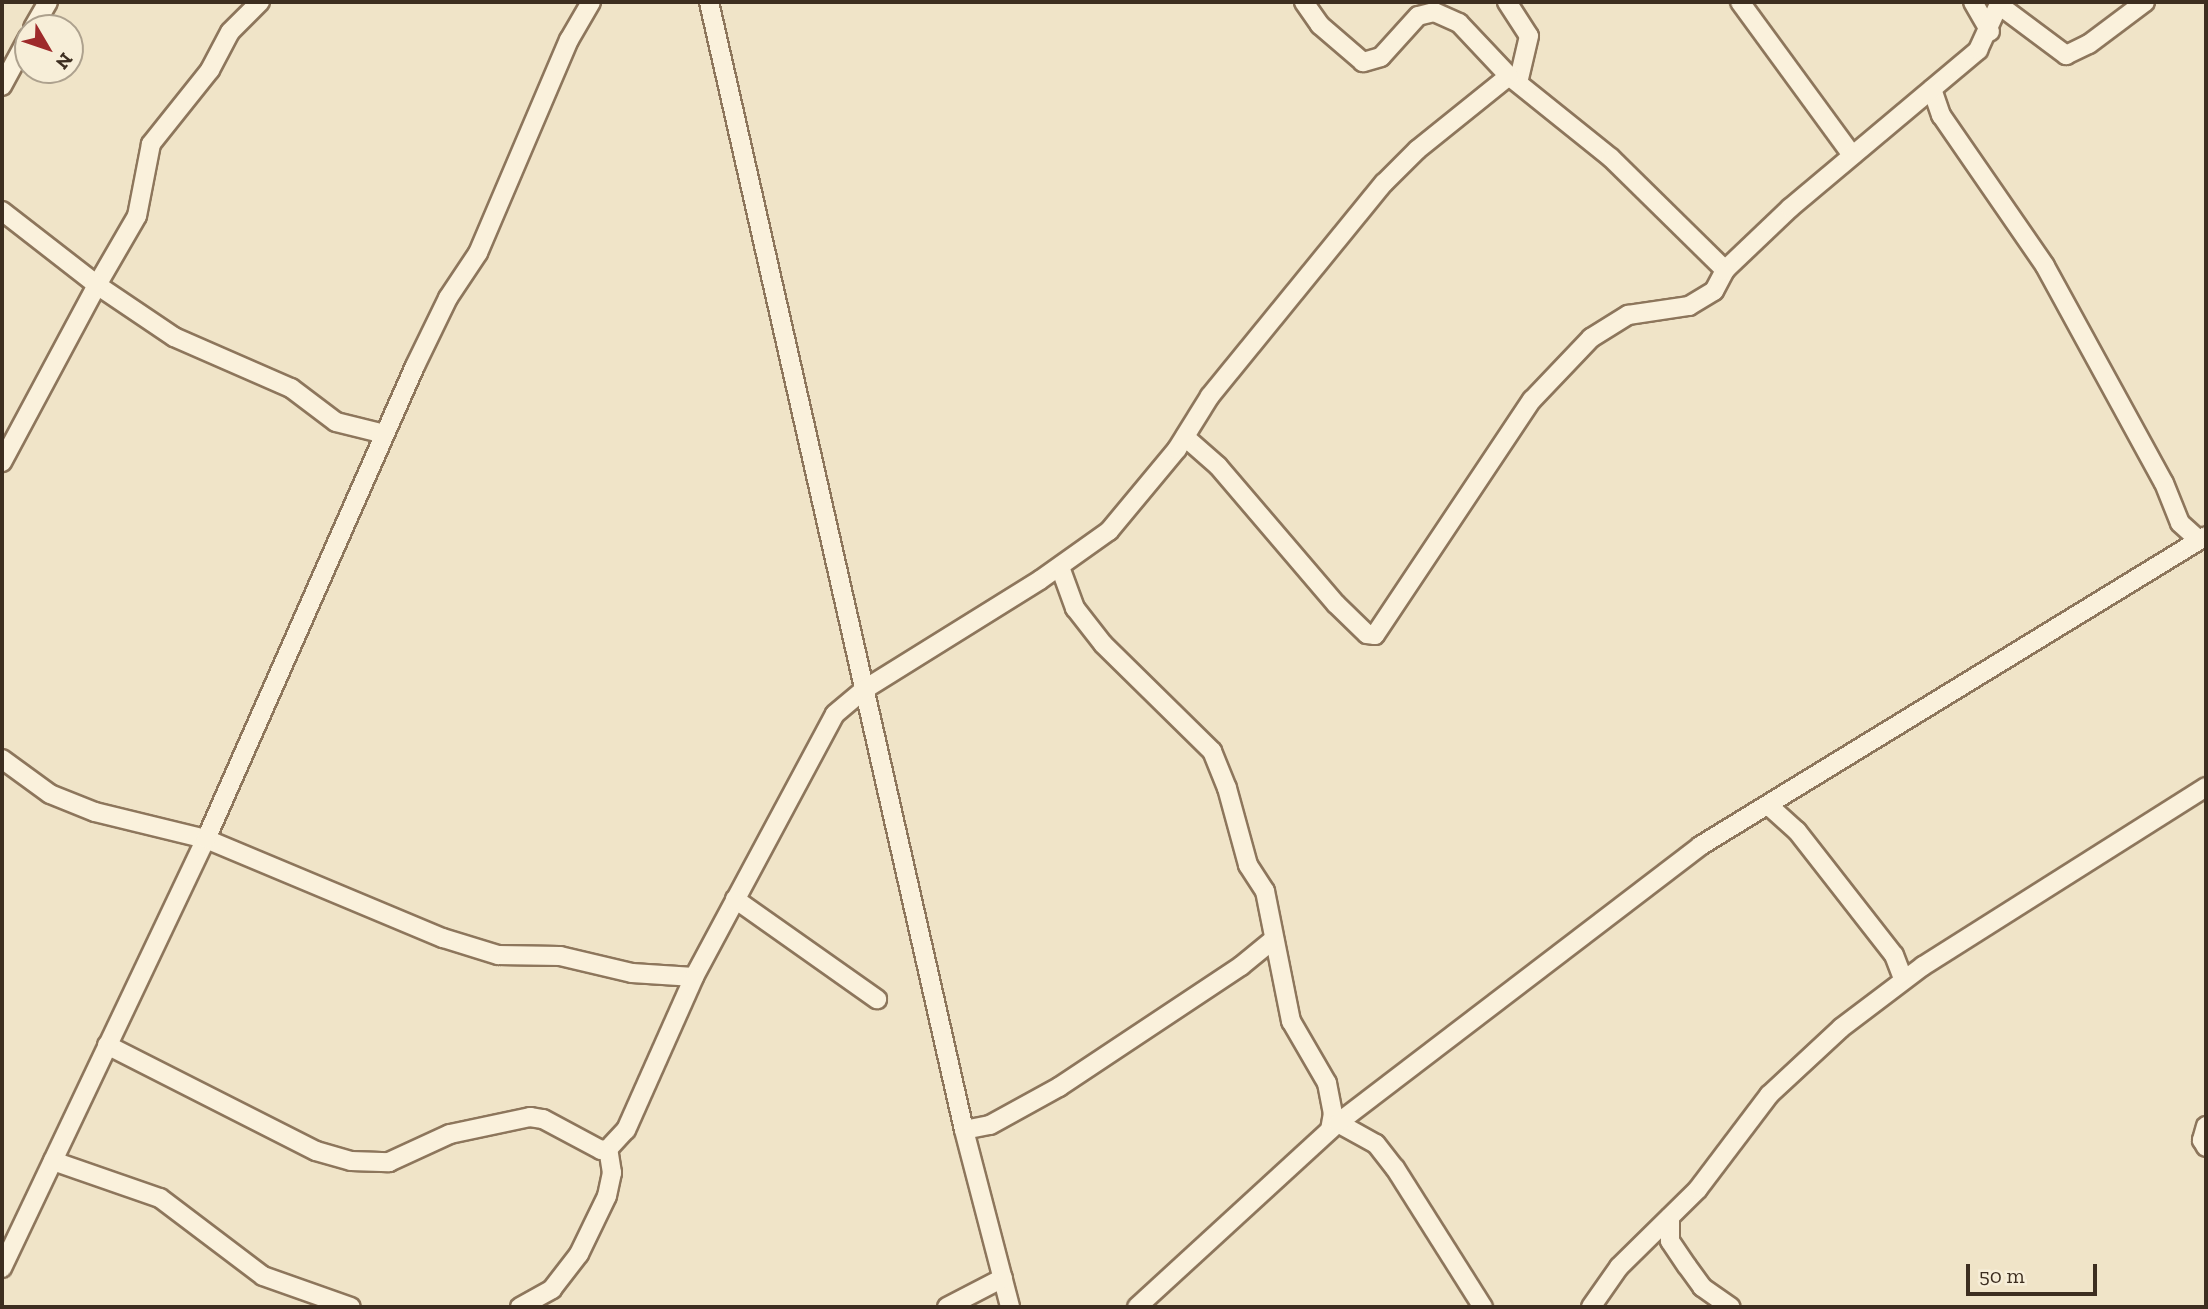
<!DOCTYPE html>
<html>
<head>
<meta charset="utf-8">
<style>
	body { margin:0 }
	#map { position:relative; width:2208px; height:1309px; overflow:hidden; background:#f0e4c8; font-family:"Zilla Slab",serif }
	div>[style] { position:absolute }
	.roads { filter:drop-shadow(2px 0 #8d765c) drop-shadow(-2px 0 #8d765c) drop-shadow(0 2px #8d765c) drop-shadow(0 -2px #8d765c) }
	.minor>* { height:18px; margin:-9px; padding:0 9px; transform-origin:9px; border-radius:9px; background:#faf1dc }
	span { translate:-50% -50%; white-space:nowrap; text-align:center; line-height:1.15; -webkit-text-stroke:5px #f7eed8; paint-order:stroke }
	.frame { position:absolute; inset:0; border:4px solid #3d2e20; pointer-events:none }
	.north { position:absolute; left:14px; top:14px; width:70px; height:70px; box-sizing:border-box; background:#f7eed8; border:2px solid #ada18e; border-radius:50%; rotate:129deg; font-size:19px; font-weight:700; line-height:28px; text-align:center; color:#3d2e20 }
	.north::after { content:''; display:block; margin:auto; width:24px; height:32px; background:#9e2a2b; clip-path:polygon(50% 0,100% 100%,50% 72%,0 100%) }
	.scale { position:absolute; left:1966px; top:1264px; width:131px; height:32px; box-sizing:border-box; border:4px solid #3d2e20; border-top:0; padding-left:9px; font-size:21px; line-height:24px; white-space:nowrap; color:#3d2e20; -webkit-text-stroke:5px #f7eed8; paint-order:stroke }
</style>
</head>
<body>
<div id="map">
	<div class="roads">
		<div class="minor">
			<i style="left:260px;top:2px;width:42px;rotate:135deg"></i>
			<i style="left:230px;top:32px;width:43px;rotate:117.8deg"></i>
			<i style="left:210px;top:70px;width:95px;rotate:128.6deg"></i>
			<i style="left:151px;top:144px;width:73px;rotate:101deg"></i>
			<i style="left:137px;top:216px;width:80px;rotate:120.1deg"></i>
			<i style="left:97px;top:285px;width:93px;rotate:34deg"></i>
			<i style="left:174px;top:337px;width:128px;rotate:23.6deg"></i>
			<i style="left:291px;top:388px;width:56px;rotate:37.1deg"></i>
			<i style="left:336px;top:422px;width:49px;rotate:14deg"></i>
			<i style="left:709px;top:2px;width:1156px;rotate:77.26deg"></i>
			<i style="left:964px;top:1130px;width:183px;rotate:75.4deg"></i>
			<i style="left:1507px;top:2px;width:40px;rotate:57.1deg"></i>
			<i style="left:1529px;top:36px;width:48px;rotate:103.2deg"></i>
			<i style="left:1740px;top:2px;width:190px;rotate:53.8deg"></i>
			<i style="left:1973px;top:2px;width:34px;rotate:60deg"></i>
			<i style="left:1999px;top:5px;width:84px;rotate:36.7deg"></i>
			<i style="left:2066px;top:55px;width:25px;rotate:-26deg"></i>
			<i style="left:2089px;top:44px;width:70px;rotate:-36.9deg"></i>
			<i style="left:33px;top:28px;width:30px;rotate:-60deg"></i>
			<i style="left:1509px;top:76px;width:131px;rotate:38.8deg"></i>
			<i style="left:1611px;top:158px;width:160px;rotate:44.5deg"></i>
			<i style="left:2px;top:86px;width:55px;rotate:-61.6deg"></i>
			<i style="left:1932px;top:89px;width:28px;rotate:71deg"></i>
			<i style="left:1941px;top:115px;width:183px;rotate:55.4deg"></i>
			<i style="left:2045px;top:266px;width:247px;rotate:61.3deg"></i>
			<i style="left:2164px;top:483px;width:43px;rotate:68.2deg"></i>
			<i style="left:2180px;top:523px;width:25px;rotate:42deg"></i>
			<i style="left:2px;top:211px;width:120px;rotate:37.9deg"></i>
			<i style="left:97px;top:285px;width:201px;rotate:118.2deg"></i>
			<i style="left:1185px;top:437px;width:44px;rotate:41.3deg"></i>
			<i style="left:1218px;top:466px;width:182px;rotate:49.5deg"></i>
			<i style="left:1336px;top:604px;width:43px;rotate:44.1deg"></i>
			<i style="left:1367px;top:634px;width:8px;rotate:7deg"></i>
			<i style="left:1375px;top:635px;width:283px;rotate:-56.3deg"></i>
			<i style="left:1532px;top:400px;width:86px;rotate:-46.4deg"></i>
			<i style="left:1591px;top:338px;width:44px;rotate:-31.9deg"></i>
			<i style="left:1628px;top:315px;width:62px;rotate:-8.4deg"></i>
			<i style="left:1689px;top:306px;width:29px;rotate:-31deg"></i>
			<i style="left:1714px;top:291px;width:24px;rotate:-62deg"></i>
			<i style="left:1725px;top:270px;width:90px;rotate:-43.6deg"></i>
			<i style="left:1790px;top:208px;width:246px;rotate:-40deg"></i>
			<i style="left:1978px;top:50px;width:53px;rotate:-65.4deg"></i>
			<i style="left:1060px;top:567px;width:44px;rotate:69.9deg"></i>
			<i style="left:1075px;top:608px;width:46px;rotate:52.1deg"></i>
			<i style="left:1103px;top:644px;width:153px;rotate:44.5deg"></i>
			<i style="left:1212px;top:751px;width:40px;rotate:68deg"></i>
			<i style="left:1227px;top:788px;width:80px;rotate:74.7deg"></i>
			<i style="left:1248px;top:865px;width:31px;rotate:57deg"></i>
			<i style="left:1265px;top:891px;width:133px;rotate:78.7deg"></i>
			<i style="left:1291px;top:1021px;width:72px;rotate:59.9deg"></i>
			<i style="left:1327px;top:1083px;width:31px;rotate:79deg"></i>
			<i style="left:1333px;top:1113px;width:17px;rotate:100deg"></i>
			<i style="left:2px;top:759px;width:59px;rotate:36.1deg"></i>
			<i style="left:50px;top:794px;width:48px;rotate:21.8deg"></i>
			<i style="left:95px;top:812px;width:114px;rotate:13.7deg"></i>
			<i style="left:206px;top:839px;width:257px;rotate:22.7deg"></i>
			<i style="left:443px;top:938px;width:58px;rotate:17.2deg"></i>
			<i style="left:498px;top:955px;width:62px;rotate:0.9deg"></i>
			<i style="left:560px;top:956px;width:74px;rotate:13.3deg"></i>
			<i style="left:632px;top:973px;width:62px;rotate:3.7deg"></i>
			<i style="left:694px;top:977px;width:298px;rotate:-61.8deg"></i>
			<i style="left:835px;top:714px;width:39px;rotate:-40deg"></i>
			<i style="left:865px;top:689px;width:206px;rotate:-31.9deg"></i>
			<i style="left:1040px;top:580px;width:85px;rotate:-35.4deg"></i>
			<i style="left:1109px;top:531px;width:107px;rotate:-50.3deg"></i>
			<i style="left:1177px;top:449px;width:62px;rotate:-58.1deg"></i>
			<i style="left:1210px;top:396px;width:275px;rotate:-50.8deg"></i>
			<i style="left:1384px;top:183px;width:47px;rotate:-45deg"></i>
			<i style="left:1417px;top:150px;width:118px;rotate:-38.8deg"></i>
			<i style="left:1509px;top:76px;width:73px;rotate:-133.3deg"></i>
			<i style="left:1459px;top:23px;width:27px;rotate:-156deg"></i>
			<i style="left:1434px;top:12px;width:16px;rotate:166deg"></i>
			<i style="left:1418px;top:16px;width:55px;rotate:132.1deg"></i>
			<i style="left:1381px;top:57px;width:19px;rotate:164deg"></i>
			<i style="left:1363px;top:62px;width:57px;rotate:-139.3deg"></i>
			<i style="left:1320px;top:25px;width:28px;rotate:-125deg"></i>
			<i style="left:1768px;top:805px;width:39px;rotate:42deg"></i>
			<i style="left:1797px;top:831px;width:157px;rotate:52deg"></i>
			<i style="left:1894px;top:955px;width:26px;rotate:69deg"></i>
			<i style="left:735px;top:899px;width:174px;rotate:35.2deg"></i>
			<i style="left:107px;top:1045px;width:234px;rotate:26.9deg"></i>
			<i style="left:316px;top:1151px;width:36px;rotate:16deg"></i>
			<i style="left:351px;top:1161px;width:38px;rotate:2deg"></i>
			<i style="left:389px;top:1162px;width:67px;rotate:-24.7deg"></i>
			<i style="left:450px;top:1134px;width:82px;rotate:-12deg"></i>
			<i style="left:530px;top:1117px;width:13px;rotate:9deg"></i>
			<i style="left:543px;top:1119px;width:66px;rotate:28.1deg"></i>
			<i style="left:601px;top:1150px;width:7px;rotate:-8deg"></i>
			<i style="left:608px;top:1149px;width:26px;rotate:-47deg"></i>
			<i style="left:626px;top:1130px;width:167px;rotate:-66deg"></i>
			<i style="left:1338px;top:1123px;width:43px;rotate:28.9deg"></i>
			<i style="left:1376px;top:1144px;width:31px;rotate:52deg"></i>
			<i style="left:1395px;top:1168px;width:165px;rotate:57.7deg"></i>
			<i style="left:2206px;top:1126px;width:15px;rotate:106deg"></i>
			<i style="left:2202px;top:1140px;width:8px;rotate:60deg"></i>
			<i style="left:964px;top:1130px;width:26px;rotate:-11deg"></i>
			<i style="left:990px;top:1125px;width:79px;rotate:-28.8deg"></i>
			<i style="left:1059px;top:1087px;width:219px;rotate:-33.6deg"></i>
			<i style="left:1241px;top:966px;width:43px;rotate:-39.3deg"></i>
			<i style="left:53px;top:1161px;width:113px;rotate:19.1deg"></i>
			<i style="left:160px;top:1198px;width:129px;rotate:37.1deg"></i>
			<i style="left:263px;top:1276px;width:93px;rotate:19.4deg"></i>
			<i style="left:1670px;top:1217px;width:24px;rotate:90deg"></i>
			<i style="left:1670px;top:1241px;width:30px;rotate:56deg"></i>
			<i style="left:1687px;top:1266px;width:26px;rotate:54deg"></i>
			<i style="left:1702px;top:1287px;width:35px;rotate:35deg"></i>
			<i style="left:2px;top:1268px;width:475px;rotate:-64.6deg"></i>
			<i style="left:206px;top:839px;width:517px;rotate:-66.16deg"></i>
			<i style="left:415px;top:366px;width:76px;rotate:-64.1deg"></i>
			<i style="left:448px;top:298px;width:54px;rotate:-56.3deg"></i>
			<i style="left:478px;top:253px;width:232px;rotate:-66.9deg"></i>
			<i style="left:569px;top:40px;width:44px;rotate:-59.9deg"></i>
			<i style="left:520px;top:1307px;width:37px;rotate:-29deg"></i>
			<i style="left:552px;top:1289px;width:44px;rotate:-52.4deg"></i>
			<i style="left:579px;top:1254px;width:64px;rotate:-64.2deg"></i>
			<i style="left:607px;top:1196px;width:24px;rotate:-78deg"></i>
			<i style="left:612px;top:1173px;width:24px;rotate:-99deg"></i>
			<i style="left:947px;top:1307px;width:63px;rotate:-27.4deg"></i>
			<i style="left:1137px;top:1307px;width:273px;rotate:-42.5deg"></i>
			<i style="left:1338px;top:1123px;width:456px;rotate:-37.4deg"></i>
			<i style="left:1700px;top:846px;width:593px;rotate:-31.49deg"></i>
			<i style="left:1591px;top:1307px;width:49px;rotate:-55deg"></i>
			<i style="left:1619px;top:1267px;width:111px;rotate:-44.6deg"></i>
			<i style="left:1698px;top:1189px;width:118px;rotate:-52.9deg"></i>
			<i style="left:1769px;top:1095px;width:98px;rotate:-42.9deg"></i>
			<i style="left:1841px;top:1028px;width:103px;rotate:-37.1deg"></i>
			<i style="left:1923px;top:966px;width:335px;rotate:-32.3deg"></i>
		</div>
	</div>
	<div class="frame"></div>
	<div class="north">N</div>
	<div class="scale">50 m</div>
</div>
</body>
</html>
